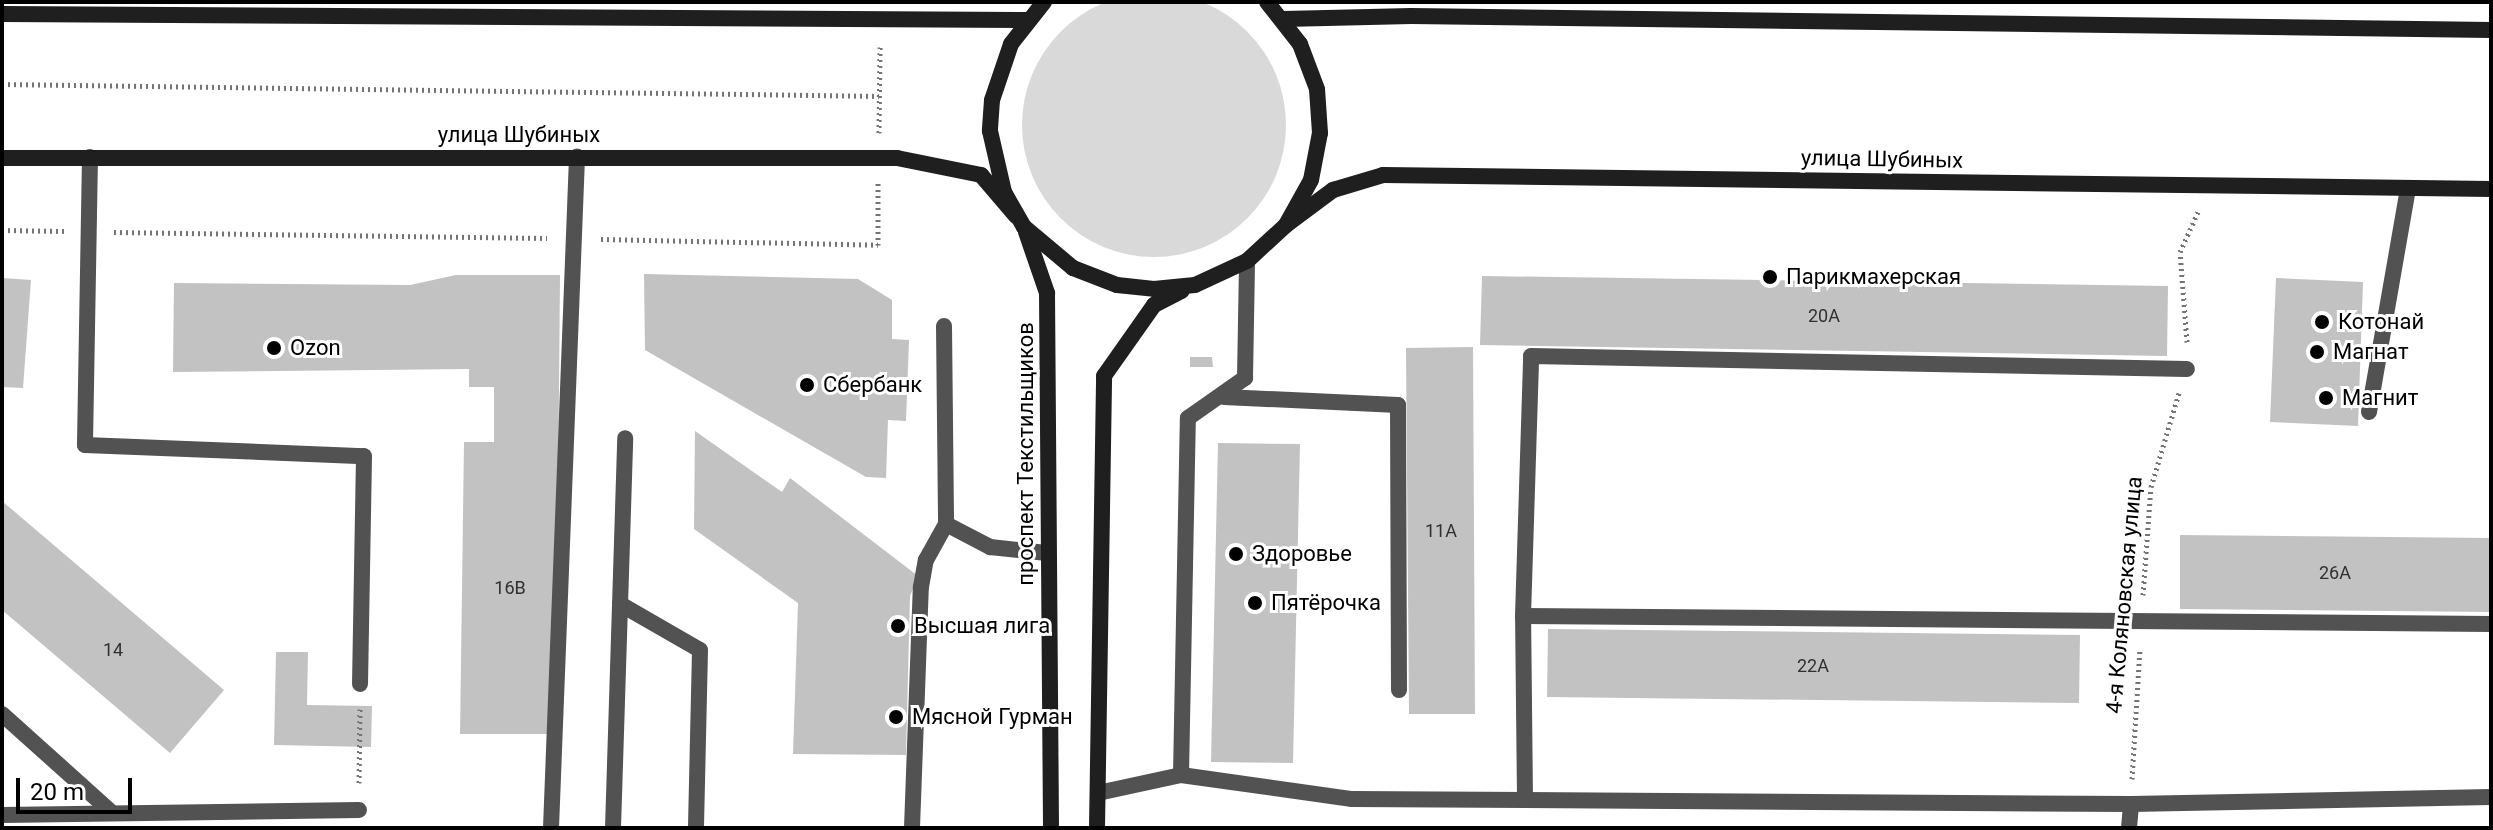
<!DOCTYPE html>
<html>
<head>
<meta charset="utf-8">
<style>
	body { margin:0 }
	#map { position:relative; width:2493px; height:830px; overflow:hidden; background:#fff; font-family:Roboto,sans-serif }
	div>[style] { position:absolute }
	.green>* { inset:0; background:#d9d9d9 }
	.round { border-radius:50% }
	.building>* { inset:0; background:#c2c2c2 }
	.path>* { height:5px; margin-top:-2.5px; transform-origin:0; background:repeating-linear-gradient(90deg,#747474 0 2px,transparent 0 6px) }
	.service>* { height:16px; margin:-8px; padding:0 8px; transform-origin:8px; border-radius:8px; background:#525252 }
	.minor>* { height:16px; margin:-8px; padding:0 8px; transform-origin:8px; border-radius:8px; background:#525252 }
	.secondary>* { height:16px; margin:-8px; padding:0 8px; transform-origin:8px; border-radius:8px; background:#1f1f1f }
	.dots>* { width:22px; height:22px; translate:-50% -50%; box-sizing:border-box; border:4px solid #fff; border-radius:50% }
	span { translate:-50% -50%; white-space:nowrap; text-align:center; line-height:1.15; -webkit-text-stroke:6px #fff; paint-order:stroke }
	.number-label { font-size:18px; color:#303030 }
	.number-label span { -webkit-text-stroke-width:0 }
	.street-label { font-size:22px; color:#000 }
	.poi-label { font-size:22px; color:#000 }
	.left { translate:0 -50%; text-align:left }
	.frame { position:absolute; inset:0; border:4px solid #000; pointer-events:none }
	.scale { position:absolute; left:16px; top:778px; width:116px; height:36px; box-sizing:border-box; border:4px solid #000; border-top:0; padding-left:10px; font-size:24px; line-height:28px; white-space:nowrap; color:#000; -webkit-text-stroke:6px #fff; paint-order:stroke }
</style>
</head>
<body>
<div id="map">
	<div class="green">
		<i class="round" style="left:1022px;top:-7px;width:264px;height:264px"></i>
	</div>
	<div class="building">
		<i style="clip-path:polygon(644px 274px,858px 279px,892px 300px,892px 339px,909px 340px,906px 421px,888px 420px,886px 478px,866px 477px,645px 350px)"></i>
		<i style="clip-path:polygon(456px 275px,560px 275px,556px 734px,460px 734px,464px 442px,494px 442px,494px 387px,469px 387px,469px 369px,173px 372px,174px 283px,410px 285px)"></i>
		<i style="clip-path:polygon(1482px 276px,2168px 286px,2167px 356px,1480px 345px)"></i>
		<i style="clip-path:polygon(2px 278px,31px 280px,23px 388px,2px 387px)"></i>
		<i style="clip-path:polygon(2276px 278px,2363px 282px,2358px 426px,2270px 422px)"></i>
		<i style="clip-path:polygon(1473px 347px,1475px 714px,1409px 714px,1406px 348px)"></i>
		<i style="clip-path:polygon(1190px 357px,1212px 357px,1213px 367px,1190px 367px)"></i>
		<i style="clip-path:polygon(695px 431px,782px 492px,790px 478px,918px 576px,910px 596px,906px 755px,793px 754px,798px 603px,694px 529px)"></i>
		<i style="clip-path:polygon(1218px 443px,1300px 444px,1293px 763px,1211px 762px)"></i>
		<i style="clip-path:polygon(2px 501px,224px 690px,170px 753px,2px 610px)"></i>
		<i style="clip-path:polygon(2180px 535px,2491px 538px,2491px 612px,2180px 609px)"></i>
		<i style="clip-path:polygon(1548px 629px,2080px 635px,2079px 703px,1547px 697px)"></i>
		<i style="clip-path:polygon(276px 652px,308px 652px,307px 705px,372px 706px,371px 747px,274px 745px)"></i>
	</div>
	<div class="path">
		<i style="left:2px;top:84px;width:877px;rotate:0.78deg"></i>
		<i style="left:879px;top:133px;width:86px;rotate:-89.3deg"></i>
		<i style="left:2px;top:230px;width:62px;rotate:0.9deg"></i>
		<i style="left:114px;top:232px;width:433px;rotate:0.8deg"></i>
		<i style="left:601px;top:239px;width:277px;rotate:1.2deg"></i>
		<i style="left:878px;top:245px;width:62px;rotate:-90deg"></i>
		<i style="left:2187px;top:342px;width:90px;rotate:-94.4deg"></i>
		<i style="left:2180px;top:252px;width:44px;rotate:-65.8deg"></i>
		<i style="left:2143px;top:595px;width:108px;rotate:-85.8deg"></i>
		<i style="left:2151px;top:487px;width:98px;rotate:-73.4deg"></i>
		<i style="left:2132px;top:779px;width:130px;rotate:-86.5deg"></i>
		<i style="left:359px;top:783px;width:74px;rotate:-89.2deg"></i>
	</div>
	<div class="service">
		<i style="left:90px;top:157px;width:288px;rotate:91deg"></i>
		<i style="left:85px;top:445px;width:279px;rotate:2.3deg"></i>
		<i style="left:364px;top:456px;width:228px;rotate:91deg"></i>
		<i style="left:944px;top:326px;width:198px;rotate:89.4deg"></i>
		<i style="left:946px;top:524px;width:50px;rotate:27.6deg"></i>
		<i style="left:990px;top:547px;width:57px;rotate:6deg"></i>
		<i style="left:1224px;top:397px;width:174px;rotate:2.6deg"></i>
		<i style="left:1398px;top:405px;width:285px;rotate:89.8deg"></i>
		<i style="left:2369px;top:412px;width:227px;rotate:-80.1deg"></i>
		<i style="left:620px;top:604px;width:92px;rotate:29.9deg"></i>
		<i style="left:700px;top:650px;width:178px;rotate:91.3deg"></i>
		<i style="left:1523px;top:616px;width:260px;rotate:-88.2deg"></i>
		<i style="left:1531px;top:356px;width:656px;rotate:1.14deg"></i>
		<i style="left:2px;top:714px;width:145px;rotate:41.9deg"></i>
		<i style="left:1181px;top:775px;width:357px;rotate:-88.9deg"></i>
		<i style="left:1188px;top:418px;width:70px;rotate:-35.1deg"></i>
		<i style="left:1245px;top:378px;width:117px;rotate:-89deg"></i>
		<i style="left:2px;top:815px;width:357px;rotate:-0.8deg"></i>
		<i style="left:551px;top:828px;width:672px;rotate:-87.78deg"></i>
		<i style="left:613px;top:828px;width:390px;rotate:-88.2deg"></i>
		<i style="left:912px;top:828px;width:241px;rotate:-87.9deg"></i>
		<i style="left:921px;top:587px;width:27px;rotate:-80deg"></i>
		<i style="left:926px;top:560px;width:41px;rotate:-60.9deg"></i>
		<i style="left:2129px;top:828px;width:24px;rotate:-85deg"></i>
	</div>
	<div class="minor">
		<i style="left:1098px;top:793px;width:85px;rotate:-12.2deg"></i>
		<i style="left:1181px;top:775px;width:173px;rotate:8deg"></i>
		<i style="left:1352px;top:799px;width:779px;rotate:0.37deg"></i>
		<i style="left:2131px;top:804px;width:360px;rotate:-1.1deg"></i>
		<i style="left:1525px;top:800px;width:184px;rotate:-90.6deg"></i>
		<i style="left:1523px;top:616px;width:968px;rotate:0.47deg"></i>
	</div>
	<div class="secondary">
		<i style="left:1044px;top:2px;width:53px;rotate:128.2deg"></i>
		<i style="left:1011px;top:44px;width:59px;rotate:108.7deg"></i>
		<i style="left:992px;top:100px;width:31px;rotate:94deg"></i>
		<i style="left:990px;top:131px;width:63px;rotate:77.1deg"></i>
		<i style="left:1004px;top:192px;width:40px;rotate:60.3deg"></i>
		<i style="left:1024px;top:227px;width:64px;rotate:39.9deg"></i>
		<i style="left:1073px;top:268px;width:47px;rotate:21.1deg"></i>
		<i style="left:1117px;top:285px;width:37px;rotate:6deg"></i>
		<i style="left:1154px;top:289px;width:41px;rotate:-5.6deg"></i>
		<i style="left:1195px;top:285px;width:57px;rotate:-24.8deg"></i>
		<i style="left:1247px;top:261px;width:53px;rotate:-42.7deg"></i>
		<i style="left:1286px;top:225px;width:51px;rotate:-60.9deg"></i>
		<i style="left:1311px;top:180px;width:48px;rotate:-79.2deg"></i>
		<i style="left:1320px;top:133px;width:44px;rotate:-93.9deg"></i>
		<i style="left:1317px;top:89px;width:48px;rotate:-110.7deg"></i>
		<i style="left:1300px;top:44px;width:53px;rotate:-128.2deg"></i>
		<i style="left:2px;top:14px;width:1024px;rotate:0.34deg"></i>
		<i style="left:1284px;top:19px;width:127px;rotate:-1.4deg"></i>
		<i style="left:1411px;top:16px;width:1080px;rotate:0.74deg"></i>
		<i style="left:2px;top:158px;width:895px"></i>
		<i style="left:897px;top:158px;width:86px;rotate:11.4deg"></i>
		<i style="left:981px;top:175px;width:54px;rotate:49.5deg"></i>
		<i style="left:1286px;top:225px;width:59px;rotate:-36.7deg"></i>
		<i style="left:1333px;top:190px;width:52px;rotate:-16.7deg"></i>
		<i style="left:1383px;top:175px;width:1108px;rotate:0.72deg"></i>
		<i style="left:1026px;top:232px;width:65px;rotate:71deg"></i>
		<i style="left:1047px;top:293px;width:535px;rotate:89.57deg"></i>
		<i style="left:1097px;top:828px;width:452px;rotate:-89.1deg"></i>
		<i style="left:1104px;top:376px;width:87px;rotate:-54.8deg"></i>
		<i style="left:1154px;top:305px;width:31px;rotate:-27deg"></i>
	</div>
	<div class="dots">
		<i style="left:1770px;top:277px;background:#000"></i>
		<i style="left:2322px;top:322px;background:#000"></i>
		<i style="left:274px;top:348px;background:#000"></i>
		<i style="left:2317px;top:352px;background:#000"></i>
		<i style="left:807px;top:385px;background:#000"></i>
		<i style="left:2326px;top:398px;background:#000"></i>
		<i style="left:1236px;top:554px;background:#000"></i>
		<i style="left:1255px;top:603px;background:#000"></i>
		<i style="left:898px;top:626px;background:#000"></i>
		<i style="left:896px;top:717px;background:#000"></i>
	</div>
	<div class="number-label">
		<span style="left:1824px;top:316px">20А</span>
		<span style="left:1441px;top:531px">11А</span>
		<span style="left:2335px;top:573px">26А</span>
		<span style="left:510px;top:588px">16В</span>
		<span style="left:113px;top:650px">14</span>
		<span style="left:1813px;top:666px">22А</span>
	</div>
	<div class="street-label">
		<span style="left:519px;top:135px">улица Шубиных</span>
		<span style="left:1882px;top:159px;rotate:1deg">улица Шубиных</span>
		<span style="left:1026px;top:454px;rotate:-90deg">проспект Текстильщиков</span>
		<span style="left:2124px;top:595px;rotate:-85deg">4-я Коляновская улица</span>
	</div>
	<div class="poi-label">
		<span class="left" style="left:1786px;top:277px">Парикмахерская</span>
		<span class="left" style="left:2338px;top:322px">Котонай</span>
		<span class="left" style="left:290px;top:348px">Ozon</span>
		<span class="left" style="left:2333px;top:352px">Магнат</span>
		<span class="left" style="left:823px;top:385px">Сбербанк</span>
		<span class="left" style="left:2342px;top:398px">Магнит</span>
		<span class="left" style="left:1252px;top:554px">Здоровье</span>
		<span class="left" style="left:1271px;top:603px">Пятёрочка</span>
		<span class="left" style="left:914px;top:626px">Высшая лига</span>
		<span class="left" style="left:912px;top:717px">Мясной Гурман</span>
	</div>
	<div class="frame"></div>
	<div class="scale">20 m</div>
</div>
</body>
</html>
